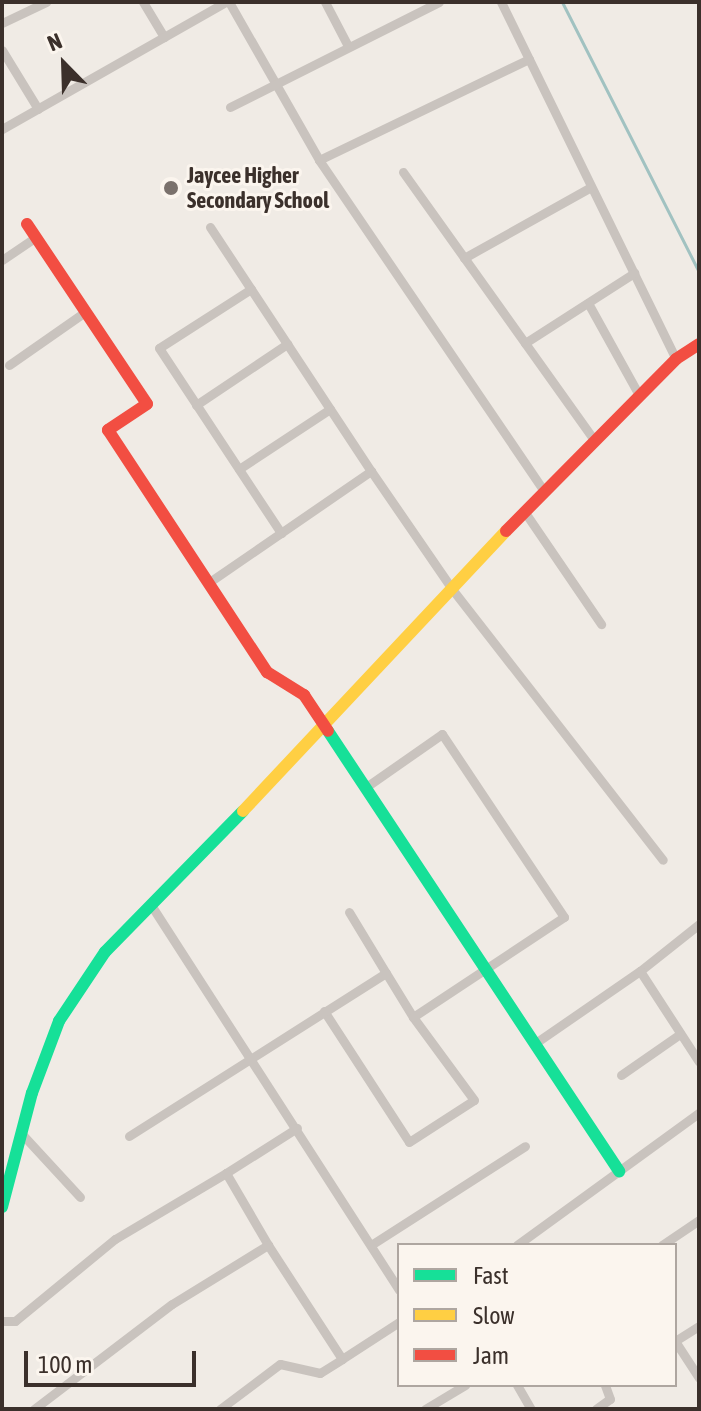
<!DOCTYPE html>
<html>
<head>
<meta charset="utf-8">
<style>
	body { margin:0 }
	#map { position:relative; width:701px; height:1411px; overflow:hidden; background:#f0ebe5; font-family:"Asap Condensed",sans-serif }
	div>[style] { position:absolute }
	.stream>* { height:3px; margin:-1.5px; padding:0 1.5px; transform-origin:1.5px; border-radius:1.5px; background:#a1c2c1 }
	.street>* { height:9px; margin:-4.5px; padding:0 4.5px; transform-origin:4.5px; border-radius:4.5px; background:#c9c3be }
	.fast>* { height:12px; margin:-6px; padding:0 6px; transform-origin:6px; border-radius:6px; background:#16e098 }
	.slow>* { height:12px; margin:-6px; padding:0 6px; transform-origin:6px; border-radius:6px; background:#ffcf43 }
	.jam>* { height:12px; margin:-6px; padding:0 6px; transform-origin:6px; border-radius:6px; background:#f24e42 }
	.dots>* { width:22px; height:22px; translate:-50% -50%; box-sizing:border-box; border:4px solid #fbf5ee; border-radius:50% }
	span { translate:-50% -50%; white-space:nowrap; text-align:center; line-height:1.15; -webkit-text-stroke:6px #fbf5ee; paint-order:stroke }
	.poi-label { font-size:22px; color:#3b302b; font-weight:700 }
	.left { translate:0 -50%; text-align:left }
	.frame { position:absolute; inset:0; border:4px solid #3b302b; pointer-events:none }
	.legend { position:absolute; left:397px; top:1243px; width:280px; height:144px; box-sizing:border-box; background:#fbf5ee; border:2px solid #aea6a0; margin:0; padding:10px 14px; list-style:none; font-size:24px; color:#3b302b }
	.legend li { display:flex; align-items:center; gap:16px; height:40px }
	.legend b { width:40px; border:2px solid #aea6a0 }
	.north { position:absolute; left:24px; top:24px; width:80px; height:80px; -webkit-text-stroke:6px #fbf5ee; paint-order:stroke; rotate:337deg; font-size:22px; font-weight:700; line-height:32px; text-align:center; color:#3b302b }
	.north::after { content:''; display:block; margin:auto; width:28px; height:36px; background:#3b302b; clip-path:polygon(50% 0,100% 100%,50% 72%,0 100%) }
	.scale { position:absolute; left:24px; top:1351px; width:172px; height:36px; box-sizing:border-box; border:4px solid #3b302b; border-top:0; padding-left:10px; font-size:24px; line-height:28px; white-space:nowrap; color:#3b302b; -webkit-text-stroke:6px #fbf5ee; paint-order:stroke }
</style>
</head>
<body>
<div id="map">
	<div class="stream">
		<i style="left:562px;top:2px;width:303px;rotate:63.1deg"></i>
	</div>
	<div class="street">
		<i style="left:143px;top:2px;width:41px;rotate:59deg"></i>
		<i style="left:229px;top:2px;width:182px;rotate:60.3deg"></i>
		<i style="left:319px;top:160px;width:399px;rotate:55.8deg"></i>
		<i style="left:325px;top:2px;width:50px;rotate:62.4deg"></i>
		<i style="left:501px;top:2px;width:398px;rotate:63.9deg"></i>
		<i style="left:2px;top:23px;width:49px;rotate:-25.5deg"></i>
		<i style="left:2px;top:50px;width:69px;rotate:58.6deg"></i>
		<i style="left:230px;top:107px;width:234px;rotate:-26.7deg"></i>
		<i style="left:2px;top:129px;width:257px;rotate:-29.6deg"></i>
		<i style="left:319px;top:160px;width:233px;rotate:-25.7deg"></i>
		<i style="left:403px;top:172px;width:329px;rotate:54.5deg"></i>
		<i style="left:210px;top:227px;width:292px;rotate:56.6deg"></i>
		<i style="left:464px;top:258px;width:145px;rotate:-29.2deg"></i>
		<i style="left:2px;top:260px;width:41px;rotate:-34.1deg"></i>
		<i style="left:251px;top:289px;width:109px;rotate:147.3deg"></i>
		<i style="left:159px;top:348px;width:222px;rotate:56.6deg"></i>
		<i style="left:588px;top:303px;width:105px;rotate:61deg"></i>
		<i style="left:525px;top:343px;width:130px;rotate:-32.7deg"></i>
		<i style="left:9px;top:365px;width:93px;rotate:-34.9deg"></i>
		<i style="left:196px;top:405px;width:110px;rotate:-33.8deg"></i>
		<i style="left:239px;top:469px;width:109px;rotate:-33.4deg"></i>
		<i style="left:524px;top:511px;width:137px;rotate:55.7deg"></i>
		<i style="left:208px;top:583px;width:198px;rotate:-34.5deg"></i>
		<i style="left:371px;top:471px;width:143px;rotate:55.5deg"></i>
		<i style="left:452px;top:589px;width:343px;rotate:52.1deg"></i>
		<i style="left:151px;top:905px;width:458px;rotate:57.2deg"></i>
		<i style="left:349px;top:912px;width:71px;rotate:58.8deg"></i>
		<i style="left:640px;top:971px;width:75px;rotate:-38.5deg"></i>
		<i style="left:324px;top:1011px;width:156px;rotate:57deg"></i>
		<i style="left:409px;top:1142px;width:77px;rotate:-32.9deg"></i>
		<i style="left:474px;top:1100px;width:103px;rotate:-126.3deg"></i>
		<i style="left:534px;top:1044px;width:129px;rotate:-34.6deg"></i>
		<i style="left:640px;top:971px;width:108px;rotate:57deg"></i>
		<i style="left:621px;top:1075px;width:72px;rotate:-34.8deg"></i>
		<i style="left:21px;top:1133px;width:87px;rotate:47.3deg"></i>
		<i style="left:129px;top:1136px;width:304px;rotate:-32.4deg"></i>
		<i style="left:386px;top:973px;width:52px;rotate:58.5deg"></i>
		<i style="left:413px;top:1017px;width:181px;rotate:-33.5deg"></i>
		<i style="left:564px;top:917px;width:220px;rotate:-123.7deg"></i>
		<i style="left:442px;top:734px;width:93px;rotate:145.1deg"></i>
		<i style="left:226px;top:1173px;width:84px;rotate:-32.4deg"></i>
		<i style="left:371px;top:1245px;width:183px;rotate:-32.7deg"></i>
		<i style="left:517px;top:1245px;width:225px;rotate:-36deg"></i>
		<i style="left:662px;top:1245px;width:45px;rotate:-34deg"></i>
		<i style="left:2px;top:1321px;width:13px"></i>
		<i style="left:15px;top:1321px;width:129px;rotate:-39.4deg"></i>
		<i style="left:115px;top:1239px;width:129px;rotate:-30.7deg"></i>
		<i style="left:226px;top:1173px;width:83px;rotate:59.7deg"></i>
		<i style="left:675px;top:1341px;width:44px;rotate:57deg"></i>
		<i style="left:675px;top:1341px;width:28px;rotate:-32deg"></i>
		<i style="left:517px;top:1385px;width:28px;rotate:60deg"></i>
		<i style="left:34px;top:1409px;width:173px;rotate:-37.3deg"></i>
		<i style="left:172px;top:1304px;width:113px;rotate:-31.6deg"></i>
		<i style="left:268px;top:1245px;width:136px;rotate:57deg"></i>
		<i style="left:342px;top:1359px;width:68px;rotate:-33deg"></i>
		<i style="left:220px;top:1409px;width:75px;rotate:-36.9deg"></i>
		<i style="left:280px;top:1364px;width:41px;rotate:12.7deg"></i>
		<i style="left:320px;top:1373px;width:26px;rotate:-32deg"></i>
		<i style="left:425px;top:1409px;width:47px;rotate:-31deg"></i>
		<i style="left:596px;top:1409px;width:17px;rotate:-36deg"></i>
		<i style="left:610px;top:1399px;width:15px;rotate:-110deg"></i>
	</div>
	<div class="fast">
		<i style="left:328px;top:731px;width:528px;rotate:56.52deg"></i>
		<i style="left:2px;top:1207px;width:118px;rotate:-75.3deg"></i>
		<i style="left:32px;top:1093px;width:77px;rotate:-69.4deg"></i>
		<i style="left:59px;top:1021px;width:83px;rotate:-56.3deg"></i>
		<i style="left:105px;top:952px;width:197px;rotate:-45.6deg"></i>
	</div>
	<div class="slow">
		<i style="left:243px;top:811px;width:384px;rotate:-46.8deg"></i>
	</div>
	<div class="jam">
		<i style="left:27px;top:224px;width:216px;rotate:56.3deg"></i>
		<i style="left:147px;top:404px;width:47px;rotate:146.3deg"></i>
		<i style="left:108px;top:430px;width:290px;rotate:56.7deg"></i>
		<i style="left:267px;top:672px;width:44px;rotate:31.9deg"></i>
		<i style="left:304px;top:695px;width:43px;rotate:56.3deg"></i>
		<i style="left:506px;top:531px;width:242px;rotate:-45.3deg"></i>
		<i style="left:676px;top:359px;width:27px;rotate:-33deg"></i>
	</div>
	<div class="dots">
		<i style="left:171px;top:188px;background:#7a716c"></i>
	</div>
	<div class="poi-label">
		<span class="left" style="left:187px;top:188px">Jaycee Higher<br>Secondary School</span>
	</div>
	<div class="frame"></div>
	<ul class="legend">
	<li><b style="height:10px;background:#16e098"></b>Fast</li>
	<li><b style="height:10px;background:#ffcf43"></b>Slow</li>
	<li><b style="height:10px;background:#f24e42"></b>Jam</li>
	</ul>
	<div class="north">N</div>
	<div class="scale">100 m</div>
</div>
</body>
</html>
